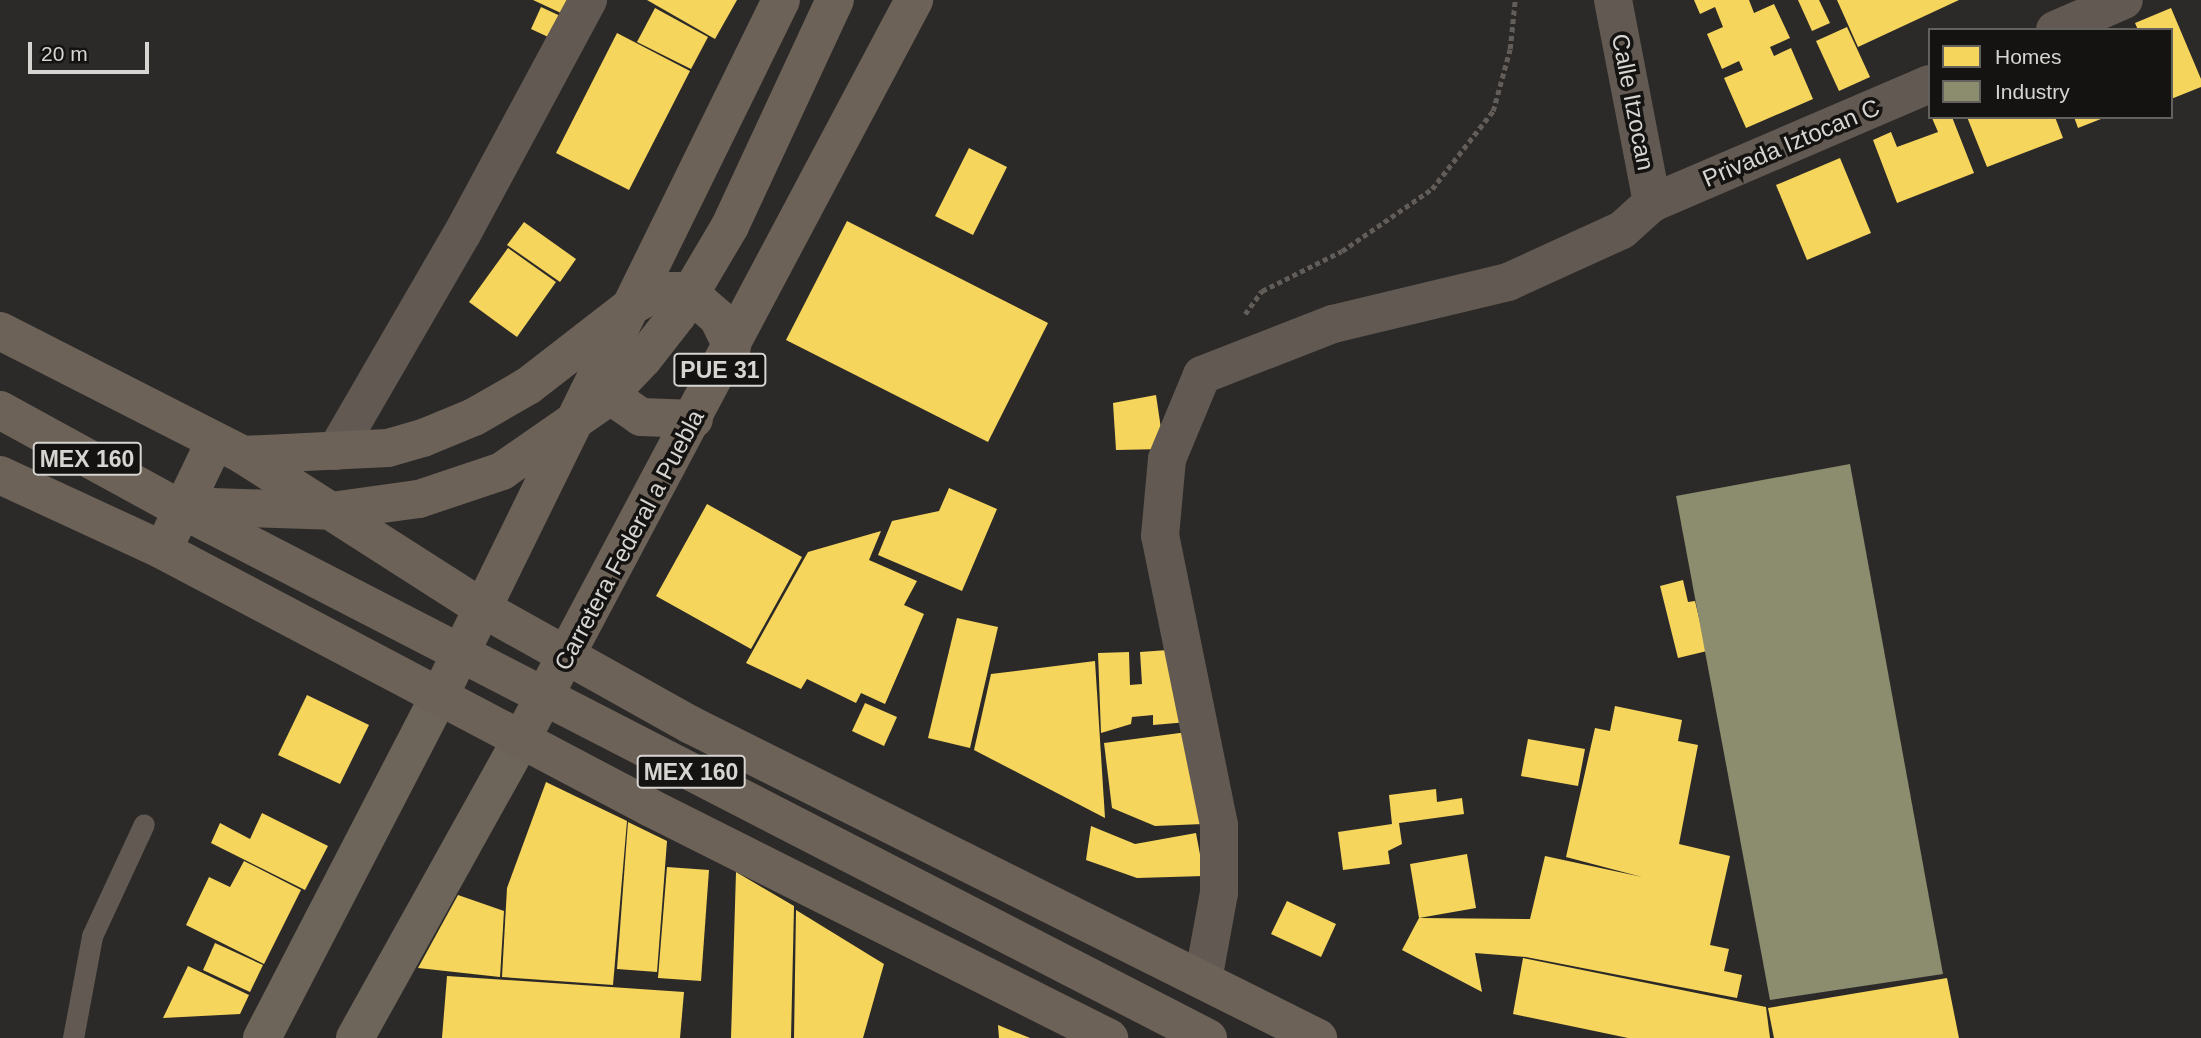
<!DOCTYPE html>
<html>
<head>
<meta charset="utf-8">
<style>
	body { margin:0 }
	#map { position:relative; width:2201px; height:1038px; overflow:hidden; background:#2c2a28; font-family:Helvetica,sans-serif }
	div>[style] { position:absolute }
	.homes>* { inset:0; background:#f6d55c }
	.industry>* { inset:0; background:#8c8c6e }
	.path>* { height:4.5px; margin-top:-2.25px; transform-origin:0; background:repeating-linear-gradient(90deg,#625d58 0 5px,transparent 0 8.5px) }
	.lane>* { height:21px; margin:-10.5px; padding:0 10.5px; transform-origin:10.5px; border-radius:10.5px; background:#625a52 }
	.street>* { height:38px; margin:-19px; padding:0 19px; transform-origin:19px; border-radius:19px; background:#625a52 }
	.secondary>* { height:38px; margin:-19px; padding:0 19px; transform-origin:19px; border-radius:19px; background:#6d645a }
	.primary>* { height:38px; margin:-19px; padding:0 19px; transform-origin:19px; border-radius:19px; background:#6d6258 }
	.primary-bridge>* { height:38px; margin:-19px; padding:0 19px; transform-origin:19px; border-radius:19px; background:#6d6258 }
	span { translate:-50% -50%; white-space:nowrap; text-align:center; line-height:1.15; -webkit-text-stroke:7px #151311; paint-order:stroke }
	.shield-label span { padding:2px 5px; background:#151311; border:2px solid; border-radius:5px; -webkit-text-stroke-width:0 }
	.shield-label { font-size:23px; color:#d7d5d2; font-weight:700 }
	.street-label { font-size:24px; color:#d7d5d2 }
	.legend { position:absolute; left:1928px; top:28px; width:245px; height:91px; box-sizing:border-box; background:#151311; border:2px solid #63615e; margin:0; padding:9px 12px; list-style:none; font-size:21px; color:#d7d5d2 }
	.legend li { display:flex; align-items:center; gap:14px; height:35px }
	.legend b { width:35px; border:2px solid #63615e }
	.scale { position:absolute; left:28px; top:42px; width:121px; height:32px; box-sizing:border-box; border:4px solid #d7d5d2; border-top:0; padding-left:9px; font-size:21px; line-height:24px; white-space:nowrap; color:#d7d5d2; -webkit-text-stroke:5px #151311; paint-order:stroke }
</style>
</head>
<body>
<div id="map">
	<div class="homes">
		<i style="clip-path:polygon(533px 0,586px 0,576px 20px)"></i>
		<i style="clip-path:polygon(647px 0,737px 0,715px 39px)"></i>
		<i style="clip-path:polygon(1694px 0,1749px 0,1754px 13px,1774px 4px,1790px 38px,1770px 47px,1774px 56px,1791px 48px,1813px 99px,1746px 128px,1724px 78px,1743px 70px,1739px 61px,1722px 69px,1707px 34px,1723px 27px,1715px 7px,1700px 14px)"></i>
		<i style="clip-path:polygon(1798px 0,1819px 0,1830px 23px,1812px 31px)"></i>
		<i style="clip-path:polygon(1837px 0,1959px 0,1858px 47px)"></i>
		<i style="clip-path:polygon(541px 7px,569px 20px,559px 42px,531px 29px)"></i>
		<i style="clip-path:polygon(655px 8px,708px 37px,691px 69px,637px 42px)"></i>
		<i style="clip-path:polygon(2171px 8px,2201px 79px,2201px 87px,2171px 99px,2171px 30px,2138px 30px,2135px 23px)"></i>
		<i style="clip-path:polygon(1847px 27px,1870px 77px,1839px 91px,1816px 41px)"></i>
		<i style="clip-path:polygon(617px 33px,690px 71px,629px 190px,556px 153px)"></i>
		<i style="clip-path:polygon(1952px 117px,1974px 173px,1897px 203px,1873px 140px,1891px 132px,1897px 147px,1938px 132px,1932px 118px)"></i>
		<i style="clip-path:polygon(1967px 117px,2055px 117px,2063px 138px,1987px 167px)"></i>
		<i style="clip-path:polygon(2074px 117px,2106px 117px,2078px 128px)"></i>
		<i style="clip-path:polygon(969px 148px,1007px 167px,973px 235px,935px 216px)"></i>
		<i style="clip-path:polygon(1840px 158px,1871px 233px,1807px 260px,1776px 185px)"></i>
		<i style="clip-path:polygon(847px 221px,1048px 323px,988px 442px,786px 340px)"></i>
		<i style="clip-path:polygon(524px 222px,576px 259px,560px 282px,507px 245px)"></i>
		<i style="clip-path:polygon(508px 248px,556px 282px,517px 337px,469px 302px)"></i>
		<i style="clip-path:polygon(1156px 395px,1164px 449px,1116px 450px,1113px 403px)"></i>
		<i style="clip-path:polygon(949px 488px,997px 509px,962px 591px,878px 555px,892px 521px,939px 511px)"></i>
		<i style="clip-path:polygon(707px 504px,802px 557px,751px 649px,656px 596px)"></i>
		<i style="clip-path:polygon(881px 531px,869px 560px,917px 581px,904px 605px,924px 614px,885px 704px,861px 693px,856px 703px,807px 679px,801px 689px,746px 663px,808px 552px)"></i>
		<i style="clip-path:polygon(1683px 580px,1688px 602px,1695px 601px,1707px 651px,1678px 658px,1660px 586px)"></i>
		<i style="clip-path:polygon(957px 618px,998px 627px,970px 748px,928px 738px)"></i>
		<i style="clip-path:polygon(1182px 649px,1188px 722px,1153px 725px,1153px 715px,1132px 717px,1131px 724px,1101px 733px,1098px 653px,1129px 652px,1130px 685px,1142px 684px,1140px 652px)"></i>
		<i style="clip-path:polygon(1095px 661px,1105px 818px,974px 750px,991px 674px)"></i>
		<i style="clip-path:polygon(307px 695px,369px 725px,340px 784px,278px 755px)"></i>
		<i style="clip-path:polygon(865px 703px,897px 717px,884px 746px,852px 731px)"></i>
		<i style="clip-path:polygon(1615px 706px,1682px 720px,1678px 741px,1698px 745px,1679px 844px,1730px 856px,1710px 945px,1729px 949px,1724px 971px,1742px 975px,1737px 998px,1526px 957px,1475px 953px,1482px 992px,1402px 950px,1419px 918px,1410px 864px,1467px 854px,1476px 908px,1419px 918px,1530px 919px,1545px 856px,1642px 877px,1566px 857px,1595px 728px,1610px 731px)"></i>
		<i style="clip-path:polygon(1195px 731px,1203px 824px,1155px 826px,1112px 808px,1104px 743px)"></i>
		<i style="clip-path:polygon(1528px 739px,1585px 749px,1578px 786px,1521px 776px)"></i>
		<i style="clip-path:polygon(546px 782px,627px 821px,613px 985px,502px 977px,507px 888px)"></i>
		<i style="clip-path:polygon(1436px 789px,1437px 802px,1462px 798px,1464px 814px,1399px 823px,1402px 844px,1388px 851px,1390px 864px,1343px 870px,1338px 832px,1392px 824px,1389px 795px)"></i>
		<i style="clip-path:polygon(262px 813px,328px 846px,305px 890px,211px 843px,220px 823px,250px 839px)"></i>
		<i style="clip-path:polygon(628px 822px,667px 841px,657px 972px,617px 969px)"></i>
		<i style="clip-path:polygon(1091px 826px,1135px 844px,1196px 833px,1204px 876px,1137px 878px,1086px 860px)"></i>
		<i style="clip-path:polygon(244px 861px,301px 890px,264px 964px,186px 925px,209px 877px,230px 887px)"></i>
		<i style="clip-path:polygon(667px 867px,709px 870px,701px 981px,658px 978px)"></i>
		<i style="clip-path:polygon(736px 872px,794px 906px,791px 1038px,731px 1038px)"></i>
		<i style="clip-path:polygon(458px 895px,504px 911px,500px 977px,418px 968px)"></i>
		<i style="clip-path:polygon(1287px 901px,1336px 924px,1321px 957px,1271px 934px)"></i>
		<i style="clip-path:polygon(796px 910px,884px 964px,863px 1038px,794px 1038px)"></i>
		<i style="clip-path:polygon(215px 943px,263px 965px,250px 992px,203px 970px)"></i>
		<i style="clip-path:polygon(1523px 958px,1766px 1007px,1770px 1038px,1628px 1038px,1513px 1014px)"></i>
		<i style="clip-path:polygon(188px 966px,249px 995px,240px 1014px,163px 1018px)"></i>
		<i style="clip-path:polygon(447px 976px,684px 992px,680px 1038px,442px 1038px)"></i>
		<i style="clip-path:polygon(1947px 978px,1959px 1038px,1774px 1038px,1768px 1008px)"></i>
		<i style="clip-path:polygon(998px 1025px,1030px 1038px,999px 1038px)"></i>
	</div>
	<div class="industry">
		<i style="clip-path:polygon(1850px 464px,1943px 974px,1770px 1000px,1676px 496px)"></i>
	</div>
	<div class="path">
		<i style="left:1245px;top:314px;width:29px;rotate:-54deg"></i>
		<i style="left:1262px;top:291px;width:89px;rotate:-26.6deg"></i>
		<i style="left:1342px;top:251px;width:109px;rotate:-34.6deg"></i>
		<i style="left:1432px;top:189px;width:99px;rotate:-52deg"></i>
		<i style="left:1493px;top:111px;width:64px;rotate:-74.7deg"></i>
		<i style="left:1510px;top:49px;width:49px;rotate:-84.2deg"></i>
	</div>
	<div class="lane">
		<i style="left:73px;top:1038px;width:104px;rotate:-79.4deg"></i>
		<i style="left:92px;top:936px;width:123px;rotate:-65.1deg"></i>
	</div>
	<div class="street">
		<i style="left:1613px;top:0;width:207px;rotate:79.1deg"></i>
		<i style="left:2055px;top:30px;width:75px;rotate:-23.5deg"></i>
		<i style="left:336px;top:451px;width:251px;rotate:-59.9deg"></i>
		<i style="left:462px;top:234px;width:266px;rotate:-61.7deg"></i>
		<i style="left:1203px;top:980px;width:88px;rotate:-79.6deg"></i>
		<i style="left:1219px;top:893px;width:68px;rotate:-90deg"></i>
		<i style="left:1219px;top:825px;width:295px;rotate:-101.5deg"></i>
		<i style="left:1160px;top:536px;width:77px;rotate:-84.8deg"></i>
		<i style="left:1167px;top:459px;width:91px;rotate:-67.4deg"></i>
		<i style="left:1202px;top:375px;width:141px;rotate:-21.3deg"></i>
		<i style="left:1333px;top:324px;width:180px;rotate:-13.5deg"></i>
		<i style="left:1508px;top:282px;width:125px;rotate:-24.5deg"></i>
		<i style="left:1622px;top:230px;width:40px;rotate:-42deg"></i>
		<i style="left:1652px;top:203px;width:302px;rotate:-23.2deg"></i>
	</div>
	<div class="secondary">
		<i style="left:262px;top:1038px;width:384px;rotate:-62.6deg"></i>
		<i style="left:355px;top:1038px;width:343px;rotate:-60.9deg"></i>
	</div>
	<div class="primary">
		<i style="left:730px;top:226px;width:249px;rotate:-65.1deg"></i>
		<i style="left:0;top:331px;width:273px;rotate:27deg"></i>
		<i style="left:243px;top:455px;width:287px;rotate:32.6deg"></i>
		<i style="left:485px;top:610px;width:236px;rotate:29.2deg"></i>
		<i style="left:691px;top:725px;width:701px;rotate:26.53deg"></i>
		<i style="left:603px;top:366px;width:41px;rotate:64.1deg"></i>
		<i style="left:621px;top:403px;width:24px;rotate:35deg"></i>
		<i style="left:641px;top:417px;width:53px;rotate:2.2deg"></i>
		<i style="left:0;top:410px;width:200px;rotate:28.7deg"></i>
		<i style="left:243px;top:455px;width:145px;rotate:-2.8deg"></i>
		<i style="left:388px;top:448px;width:36px;rotate:-16deg"></i>
		<i style="left:423px;top:438px;width:55px;rotate:-22.4deg"></i>
		<i style="left:474px;top:417px;width:62px;rotate:-29.9deg"></i>
		<i style="left:528px;top:386px;width:129px;rotate:-37.8deg"></i>
		<i style="left:630px;top:307px;width:32px;rotate:-30deg"></i>
		<i style="left:658px;top:291px;width:19px"></i>
		<i style="left:677px;top:291px;width:27px;rotate:27deg"></i>
		<i style="left:701px;top:303px;width:23px;rotate:41deg"></i>
		<i style="left:718px;top:318px;width:32px;rotate:64deg"></i>
		<i style="left:0;top:475px;width:179px;rotate:24.8deg"></i>
		<i style="left:162px;top:550px;width:551px;rotate:27.82deg"></i>
		<i style="left:649px;top:807px;width:515px;rotate:26.66deg"></i>
		<i style="left:171px;top:533px;width:102px;rotate:-64.4deg"></i>
		<i style="left:439px;top:697px;width:776px;rotate:-63.86deg"></i>
		<i style="left:522px;top:738px;width:836px;rotate:-62.02deg"></i>
	</div>
	<div class="primary-bridge">
		<i style="left:175px;top:506px;width:1162px;rotate:27.25deg"></i>
		<i style="left:184px;top:506px;width:147px;rotate:1.9deg"></i>
		<i style="left:331px;top:511px;width:89px;rotate:-7.8deg"></i>
		<i style="left:419px;top:499px;width:88px;rotate:-18.6deg"></i>
		<i style="left:502px;top:471px;width:123px;rotate:-34.7deg"></i>
		<i style="left:603px;top:401px;width:58px;rotate:-46.4deg"></i>
		<i style="left:643px;top:359px;width:57px;rotate:-52.1deg"></i>
		<i style="left:678px;top:314px;width:102px;rotate:-59.4deg"></i>
	</div>
	<div class="shield-label">
		<span style="left:720px;top:370px">PUE 31</span>
		<span style="left:87px;top:459px">MEX 160</span>
		<span style="left:691px;top:772px">MEX 160</span>
	</div>
	<div class="street-label">
		<span style="left:1633px;top:102px;rotate:79deg">Calle Itzocan</span>
		<span style="left:1791px;top:143px;rotate:-23deg">Privada Iztocan C</span>
		<span style="left:629px;top:540px;rotate:-62deg">Carretera Federal a Puebla</span>
	</div>
	<ul class="legend">
	<li><b style="height:19px;background:#f6d55c"></b>Homes</li>
	<li><b style="height:19px;background:#8c8c6e"></b>Industry</li>
	</ul>
	<div class="scale">20 m</div>
</div>
</body>
</html>
